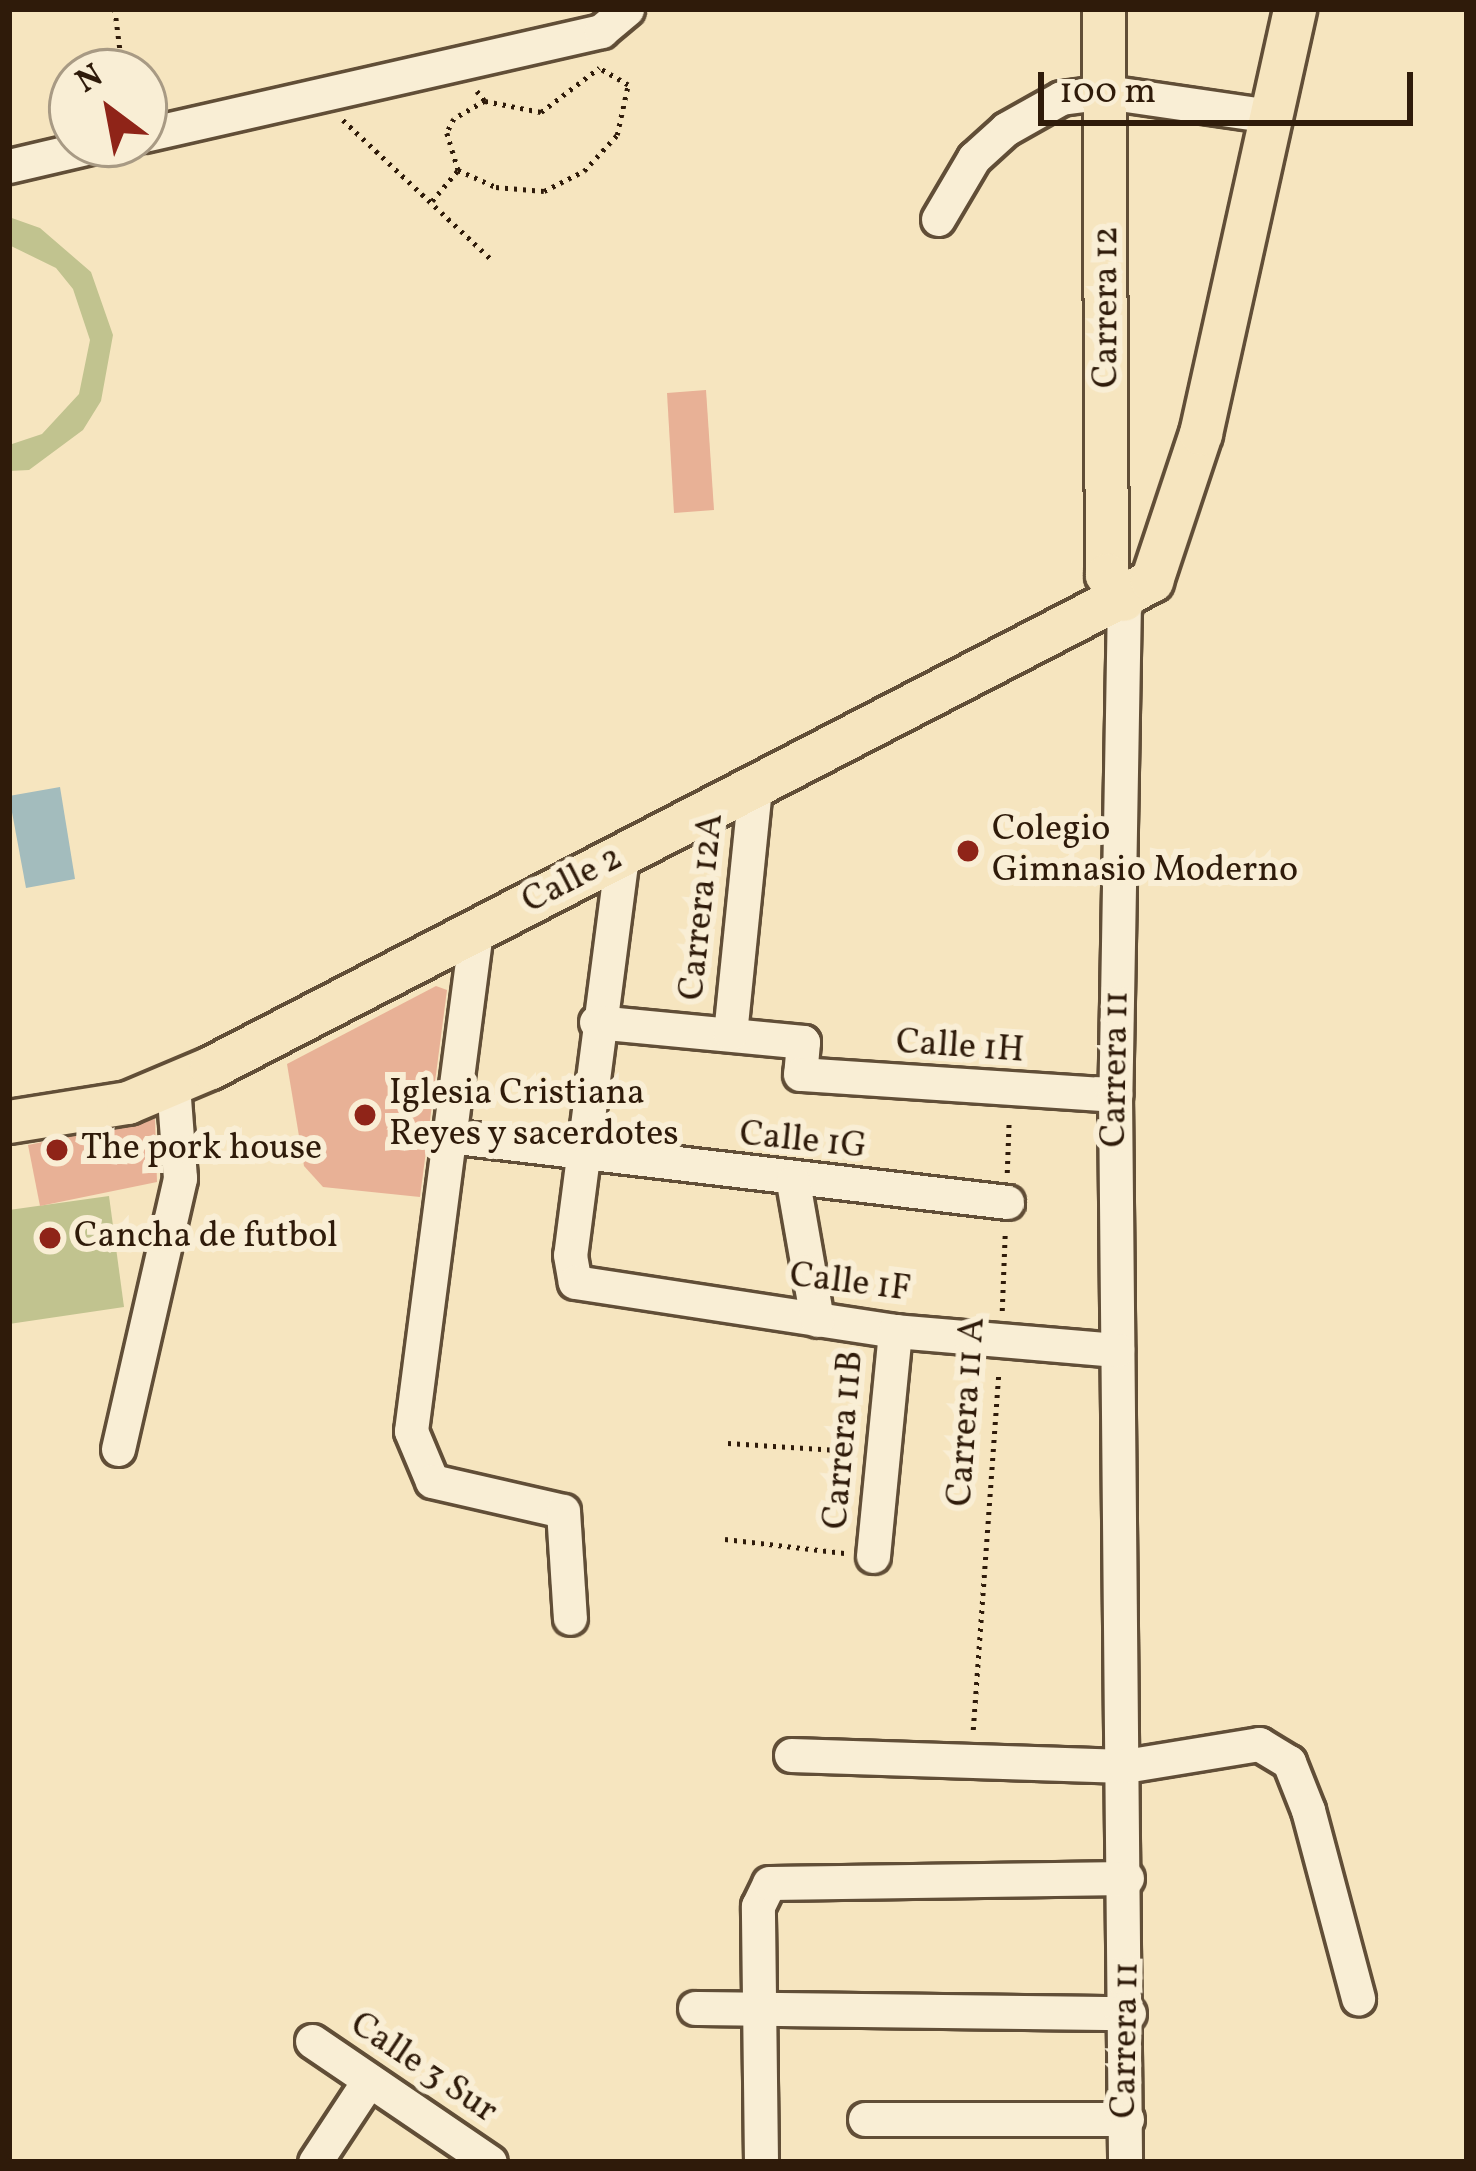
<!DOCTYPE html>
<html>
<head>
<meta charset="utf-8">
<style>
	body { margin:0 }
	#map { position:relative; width:1476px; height:2171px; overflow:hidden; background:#f6e5bf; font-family:Vollkorn,serif }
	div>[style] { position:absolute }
	.green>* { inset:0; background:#c1c38f }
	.water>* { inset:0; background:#a3bcbd }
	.building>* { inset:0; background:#e8b196 }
	.path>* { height:4.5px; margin-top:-2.25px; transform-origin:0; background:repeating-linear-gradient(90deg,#2f1b0a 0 3px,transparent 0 9px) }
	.roads { filter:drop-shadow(3px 0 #614e37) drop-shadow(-3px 0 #614e37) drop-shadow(0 3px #614e37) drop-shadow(0 -3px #614e37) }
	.minor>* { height:33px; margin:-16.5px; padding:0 16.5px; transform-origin:16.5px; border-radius:16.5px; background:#f9eed5 }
	.major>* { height:42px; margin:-21px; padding:0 21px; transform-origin:21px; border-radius:21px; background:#f6e5bf }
	.dots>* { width:33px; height:33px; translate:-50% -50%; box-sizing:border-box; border:6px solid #f9eed5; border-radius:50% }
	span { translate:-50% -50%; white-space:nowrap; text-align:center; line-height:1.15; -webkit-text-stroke:12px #f9eed5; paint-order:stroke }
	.street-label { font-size:36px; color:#2f1b0a }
	.poi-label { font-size:36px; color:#2f1b0a }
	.left { translate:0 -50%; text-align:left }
	.frame { position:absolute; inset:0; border:12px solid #2f1b0a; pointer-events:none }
	.north { position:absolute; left:48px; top:48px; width:120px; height:120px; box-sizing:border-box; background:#f9eed5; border:3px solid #a89a84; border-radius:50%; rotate:328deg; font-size:33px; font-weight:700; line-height:48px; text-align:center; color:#2f1b0a }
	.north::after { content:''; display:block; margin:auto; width:42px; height:54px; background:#8f2418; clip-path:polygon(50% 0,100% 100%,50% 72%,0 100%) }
	.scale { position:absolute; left:1038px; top:72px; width:375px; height:54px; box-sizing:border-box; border:6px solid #2f1b0a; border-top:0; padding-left:15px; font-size:36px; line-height:42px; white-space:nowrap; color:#2f1b0a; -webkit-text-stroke:9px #f9eed5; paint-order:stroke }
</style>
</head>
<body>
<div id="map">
	<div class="green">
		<i style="clip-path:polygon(9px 217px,40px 228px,91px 272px,113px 335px,101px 401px,83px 430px,29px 470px,9px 471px,9px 445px,42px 434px,79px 394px,90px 340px,73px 289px,56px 268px,9px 245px)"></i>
		<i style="clip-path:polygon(109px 1196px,124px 1307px,9px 1324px,9px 1210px)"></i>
	</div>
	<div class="water">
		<i style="clip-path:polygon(60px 787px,75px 879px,26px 888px,9px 796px)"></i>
	</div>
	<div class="building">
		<i style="clip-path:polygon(706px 390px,714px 510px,674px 513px,667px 393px)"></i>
		<i style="clip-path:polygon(436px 986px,447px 990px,420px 1197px,323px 1187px,304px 1166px,287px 1064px)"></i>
		<i style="clip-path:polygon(155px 1119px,157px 1182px,40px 1206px,28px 1145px)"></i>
	</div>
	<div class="path">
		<i style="left:115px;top:9px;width:64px;rotate:82.8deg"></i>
		<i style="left:477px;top:91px;width:13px;rotate:51deg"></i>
		<i style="left:485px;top:101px;width:57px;rotate:11.1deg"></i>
		<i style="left:541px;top:112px;width:73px;rotate:-37.2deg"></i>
		<i style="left:485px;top:101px;width:36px;rotate:150deg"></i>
		<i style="left:454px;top:119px;width:16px;rotate:117deg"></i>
		<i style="left:447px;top:133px;width:39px;rotate:73deg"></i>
		<i style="left:458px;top:170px;width:42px;rotate:24.1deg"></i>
		<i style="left:496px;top:187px;width:48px;rotate:4.8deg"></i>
		<i style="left:544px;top:191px;width:45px;rotate:-26.6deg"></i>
		<i style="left:584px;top:171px;width:49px;rotate:-47.5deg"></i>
		<i style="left:617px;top:135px;width:51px;rotate:-77.6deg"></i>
		<i style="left:628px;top:85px;width:32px;rotate:-150deg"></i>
		<i style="left:343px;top:120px;width:204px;rotate:43.2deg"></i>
		<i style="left:432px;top:201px;width:40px;rotate:-50deg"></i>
		<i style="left:1007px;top:1173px;width:54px;rotate:-87.9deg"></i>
		<i style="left:1002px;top:1311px;width:78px;rotate:-87.8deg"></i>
		<i style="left:728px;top:1443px;width:126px;rotate:3.6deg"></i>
		<i style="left:725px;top:1539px;width:120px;rotate:6.7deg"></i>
		<i style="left:973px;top:1730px;width:360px;rotate:-85.9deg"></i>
	</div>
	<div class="roads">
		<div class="minor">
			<i style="left:144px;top:135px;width:469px;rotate:-12.8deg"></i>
			<i style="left:601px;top:31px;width:34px;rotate:-40deg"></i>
			<i style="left:9px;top:166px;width:97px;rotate:-13.2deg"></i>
			<i style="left:938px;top:219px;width:71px;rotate:-59.5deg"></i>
			<i style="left:974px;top:158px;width:43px;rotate:-42.2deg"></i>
			<i style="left:1006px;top:129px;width:63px;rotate:-29.4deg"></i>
			<i style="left:1061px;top:98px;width:45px;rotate:-7.6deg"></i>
			<i style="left:1106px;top:92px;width:167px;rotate:8.3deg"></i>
			<i style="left:1124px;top:600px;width:495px;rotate:91deg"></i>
			<i style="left:1115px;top:1095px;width:1067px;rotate:89.46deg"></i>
			<i style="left:622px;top:856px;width:402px;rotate:97.4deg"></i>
			<i style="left:570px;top:1255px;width:27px;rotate:80deg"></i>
			<i style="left:575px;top:1282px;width:324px;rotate:8.7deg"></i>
			<i style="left:895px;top:1331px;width:223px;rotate:4.9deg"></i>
			<i style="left:476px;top:931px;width:504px;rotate:97.41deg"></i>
			<i style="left:411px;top:1431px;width:54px;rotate:67.2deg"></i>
			<i style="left:432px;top:1481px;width:134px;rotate:12.9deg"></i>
			<i style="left:563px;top:1511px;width:107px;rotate:86.3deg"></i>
			<i style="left:596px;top:1022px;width:208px;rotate:5.5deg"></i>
			<i style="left:803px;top:1042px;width:32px;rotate:95deg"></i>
			<i style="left:800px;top:1074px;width:316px;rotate:3.8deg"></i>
			<i style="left:730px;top:1034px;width:247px;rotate:-84.2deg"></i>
			<i style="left:448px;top:1136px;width:563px;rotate:6.73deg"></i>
			<i style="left:793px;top:1182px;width:140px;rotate:80.1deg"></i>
			<i style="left:118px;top:1449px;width:278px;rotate:-77.1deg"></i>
			<i style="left:180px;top:1178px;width:94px;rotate:-94.3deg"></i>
			<i style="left:873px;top:1556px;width:226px;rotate:-84.4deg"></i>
			<i style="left:791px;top:1755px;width:334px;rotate:1.9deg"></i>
			<i style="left:1125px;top:1766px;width:136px;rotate:-9.3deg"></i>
			<i style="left:1259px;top:1744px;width:35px;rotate:31deg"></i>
			<i style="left:1289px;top:1762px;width:52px;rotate:68.4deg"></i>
			<i style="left:1308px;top:1810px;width:195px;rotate:75.1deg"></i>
			<i style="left:695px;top:2008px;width:434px;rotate:0.7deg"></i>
			<i style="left:312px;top:2041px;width:215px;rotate:34.2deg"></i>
			<i style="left:865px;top:2119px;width:262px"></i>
			<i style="left:315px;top:2162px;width:98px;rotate:-56.6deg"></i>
			<i style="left:761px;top:2162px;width:256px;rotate:-90.7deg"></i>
			<i style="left:758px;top:1906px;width:25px;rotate:-64deg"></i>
			<i style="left:769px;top:1883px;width:358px;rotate:-0.8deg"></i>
		</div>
		<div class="major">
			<i style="left:1104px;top:9px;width:566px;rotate:89.7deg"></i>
			<i style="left:1107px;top:575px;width:30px;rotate:56deg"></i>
			<i style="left:9px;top:1122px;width:121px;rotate:-9.1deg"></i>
			<i style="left:128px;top:1103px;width:90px;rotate:-22.9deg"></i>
			<i style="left:211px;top:1068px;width:1060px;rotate:-27.36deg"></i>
			<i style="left:1152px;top:581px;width:155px;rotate:-71.6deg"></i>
			<i style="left:1201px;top:434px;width:435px;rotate:-77.5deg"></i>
		</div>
	</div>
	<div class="dots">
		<i style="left:968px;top:851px;background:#8f2418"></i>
		<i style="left:365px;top:1115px;background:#8f2418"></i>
		<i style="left:57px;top:1150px;background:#8f2418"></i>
		<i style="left:50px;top:1238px;background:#8f2418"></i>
	</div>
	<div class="street-label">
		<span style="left:1108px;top:307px;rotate:-90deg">Carrera 12</span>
		<span style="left:573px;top:881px;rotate:-27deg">Calle 2</span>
		<span style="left:703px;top:907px;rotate:-84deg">Carrera 12A</span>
		<span style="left:960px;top:1048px;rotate:4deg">Calle 1H</span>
		<span style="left:1117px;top:1069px;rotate:-89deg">Carrera 11</span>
		<span style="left:803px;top:1142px;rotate:6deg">Calle 1G</span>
		<span style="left:850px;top:1284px;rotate:7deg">Calle 1F</span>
		<span style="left:968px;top:1412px;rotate:-86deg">Carrera 11 A</span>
		<span style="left:845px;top:1440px;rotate:-85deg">Carrera 11B</span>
		<span style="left:1127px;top:2040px;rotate:-89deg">Carrera 11</span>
		<span style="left:423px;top:2069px;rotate:34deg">Calle 3 Sur</span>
	</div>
	<div class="poi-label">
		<span class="left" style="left:992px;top:851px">Colegio<br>Gimnasio Moderno</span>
		<span class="left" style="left:389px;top:1115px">Iglesia Cristiana<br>Reyes y sacerdotes</span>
		<span class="left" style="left:81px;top:1150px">The pork house</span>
		<span class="left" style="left:74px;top:1238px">Cancha de futbol</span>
	</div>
	<div class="frame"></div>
	<div class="north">N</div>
	<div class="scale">100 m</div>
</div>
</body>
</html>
